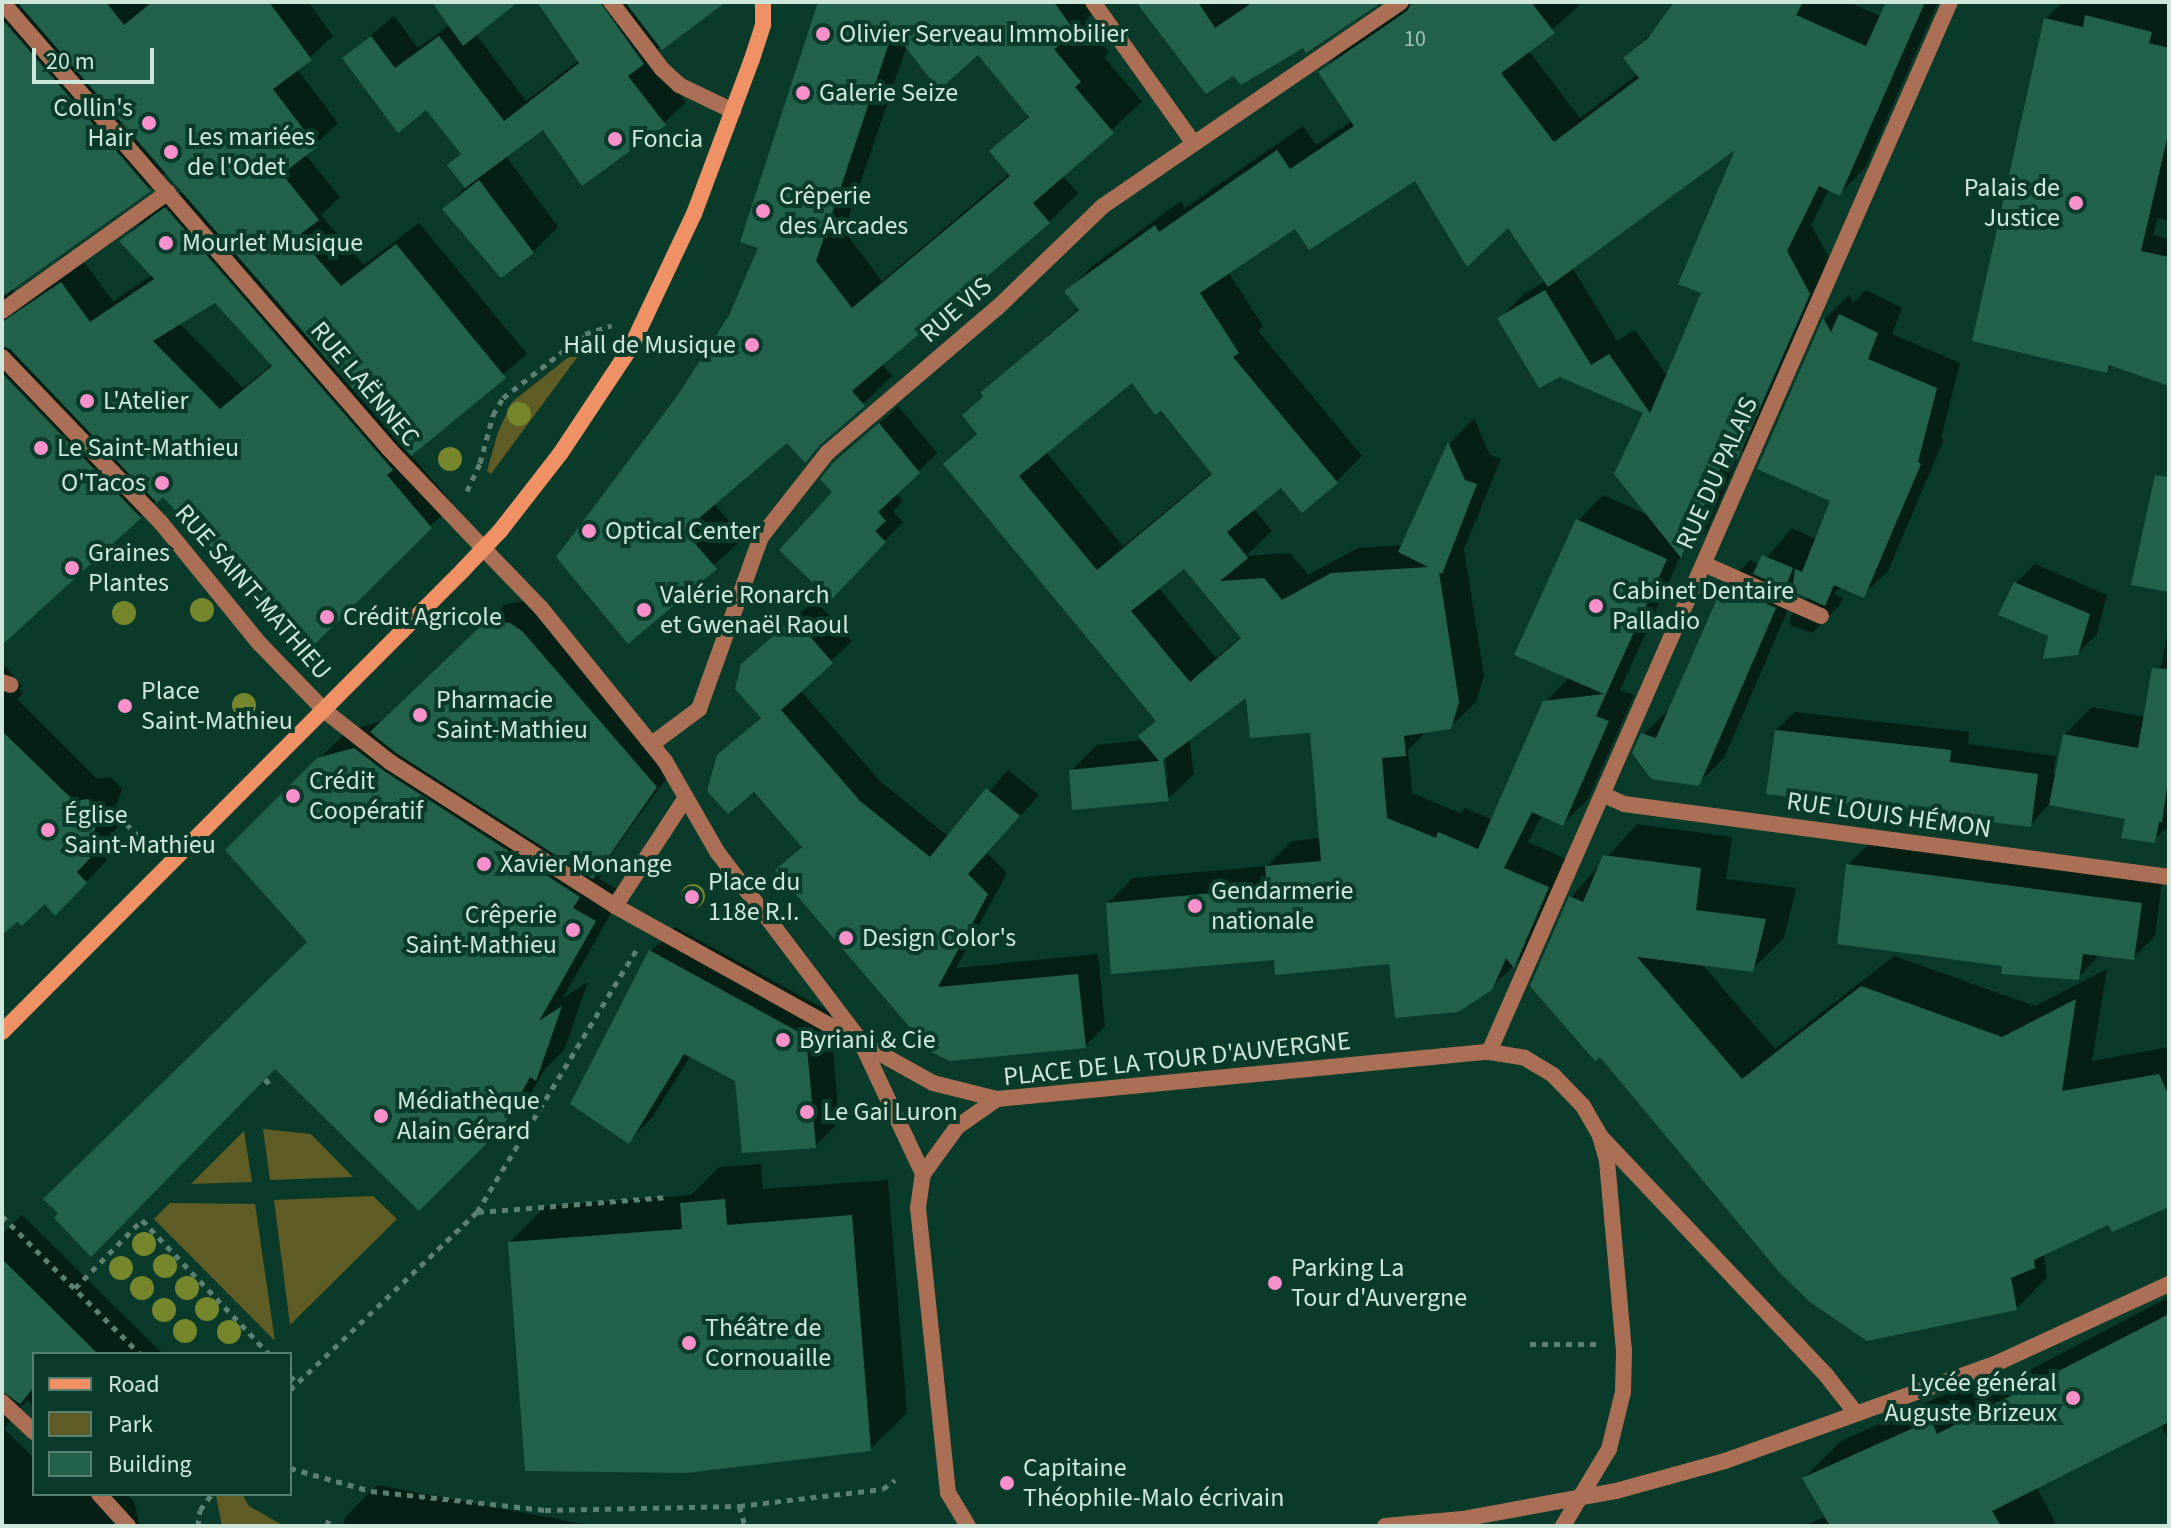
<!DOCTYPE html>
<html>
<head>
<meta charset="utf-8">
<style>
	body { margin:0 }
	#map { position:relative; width:2171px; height:1528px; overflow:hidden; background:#0a3a29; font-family:"Source Sans 3",sans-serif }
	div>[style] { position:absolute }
	.green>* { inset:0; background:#605c25 }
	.shadow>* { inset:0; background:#0007 }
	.building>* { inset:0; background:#22624b }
	.path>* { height:5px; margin-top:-2.5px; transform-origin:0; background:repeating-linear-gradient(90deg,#5a8172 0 6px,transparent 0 12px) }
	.service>* { height:16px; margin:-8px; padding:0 8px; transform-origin:8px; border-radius:8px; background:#aa6f54 }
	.pedestrian>* { height:16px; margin:-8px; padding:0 8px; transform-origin:8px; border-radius:8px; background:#aa6f54 }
	.minor>* { height:16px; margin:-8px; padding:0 8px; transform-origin:8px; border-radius:8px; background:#aa6f54 }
	.tertiary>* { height:16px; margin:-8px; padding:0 8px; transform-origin:8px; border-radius:8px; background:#aa6f54 }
	.secondary>* { height:16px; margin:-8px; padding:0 8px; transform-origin:8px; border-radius:8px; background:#ef9165 }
	.trees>* { width:24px; height:24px; margin:-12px; border-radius:50%; background:#76862c }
	.dots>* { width:22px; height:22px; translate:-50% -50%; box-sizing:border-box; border:4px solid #0a3a29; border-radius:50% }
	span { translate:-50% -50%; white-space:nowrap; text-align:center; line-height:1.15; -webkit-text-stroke:8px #0a3a29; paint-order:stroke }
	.number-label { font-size:22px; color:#a4c6b7 }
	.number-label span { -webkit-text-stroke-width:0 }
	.poi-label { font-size:26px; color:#cfe7db }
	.left { translate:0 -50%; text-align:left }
	.right { translate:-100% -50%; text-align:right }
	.street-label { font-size:26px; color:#cfe7db }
	.frame { position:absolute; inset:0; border:4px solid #cfe7db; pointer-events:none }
	.legend { position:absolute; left:32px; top:1352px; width:260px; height:144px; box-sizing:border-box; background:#0a3a29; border:2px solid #597f70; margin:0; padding:10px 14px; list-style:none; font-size:24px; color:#cfe7db }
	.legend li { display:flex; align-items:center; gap:16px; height:40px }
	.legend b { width:40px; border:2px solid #597f70 }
	.scale { position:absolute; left:32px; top:48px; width:122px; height:36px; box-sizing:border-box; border:4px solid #cfe7db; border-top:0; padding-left:10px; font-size:24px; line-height:28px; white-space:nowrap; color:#cfe7db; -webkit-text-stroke:6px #0a3a29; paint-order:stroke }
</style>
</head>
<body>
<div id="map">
	<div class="green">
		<i style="clip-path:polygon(590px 340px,491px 474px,487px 471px,498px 432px,512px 402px)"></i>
		<i style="clip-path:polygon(263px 1129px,311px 1134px,353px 1177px,270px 1180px)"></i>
		<i style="clip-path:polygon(244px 1131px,252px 1182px,191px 1184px)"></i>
		<i style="clip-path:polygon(373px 1196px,397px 1219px,290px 1325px,274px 1200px)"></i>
		<i style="clip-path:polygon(170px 1203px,255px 1204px,275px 1341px,154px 1219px)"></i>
		<i style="clip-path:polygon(220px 1494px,242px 1494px,249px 1506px,284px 1526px,222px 1526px,216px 1496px)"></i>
	</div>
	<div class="shadow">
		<i style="clip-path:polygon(evenodd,2px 2px,308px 2px,333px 36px,297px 69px,338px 123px,305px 154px,340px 197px,321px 215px,364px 265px,419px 223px,527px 354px,410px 454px,453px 504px,306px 650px,163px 494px,2px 643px,2px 2px,167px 172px,183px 191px,144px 219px,122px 241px,152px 275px,113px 301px,84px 262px,16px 296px,12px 288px,150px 189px,167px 172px,2px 2px,215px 301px,273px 364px,243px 388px,179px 323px,215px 301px)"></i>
		<i style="clip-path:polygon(444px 2px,515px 2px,475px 33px,526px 101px,579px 60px,539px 2px,721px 2px,650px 55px,686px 102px,664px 123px,543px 127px,505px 155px,558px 227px,533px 252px,502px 275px,444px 209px,466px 187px,450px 165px,462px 153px,426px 108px,344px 58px,394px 16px,418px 48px,450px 25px)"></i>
		<i style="clip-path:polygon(evenodd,822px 2px,1103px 2px,1084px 22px,1109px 52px,1104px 57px,1142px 102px,1062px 175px,1078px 193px,1049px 222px,881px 363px,892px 376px,805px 460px,788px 441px,714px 504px,744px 538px,628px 641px,711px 351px,761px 247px,822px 2px,907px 45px,979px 52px,1029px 115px,992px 151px,1010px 173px,882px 281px,844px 231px,907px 45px)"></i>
		<i style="clip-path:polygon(1138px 2px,1378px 2px,1303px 45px,1234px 73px)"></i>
		<i style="clip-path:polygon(evenodd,1412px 2px,1576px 2px,1579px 6px,1528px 50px,1580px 118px,1638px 74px,1625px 58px,1659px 26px,1673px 7px,1667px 2px,1848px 2px,1882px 17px,1889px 2px,1938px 2px,1865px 168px,1840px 193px,1829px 189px,1811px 225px,1834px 267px,1762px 432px,1740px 454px,1707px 531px,1680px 557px,1620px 690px,1634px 695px,1588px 799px,1563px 824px,1542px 815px,1528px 842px,1573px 862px,1539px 940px,1491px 988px,1391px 962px,1276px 958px,1108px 903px,1133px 878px,1267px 866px,1292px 841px,1321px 838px,1312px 731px,1248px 695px,1189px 739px,1194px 774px,1168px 799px,1071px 771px,1097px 745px,1144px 740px,1157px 720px,946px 464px,978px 432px,983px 392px,1079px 308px,1067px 291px,1092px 266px,1181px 201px,1185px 208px,1303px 126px,1316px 145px,1352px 121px,1321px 72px,1346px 47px,1412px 2px,1739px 144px,1704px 292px,1668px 377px,1635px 330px,1617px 341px,1572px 267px,1739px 144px,1412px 2px,1416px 178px,1508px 225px,1546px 281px,1525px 293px,1500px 318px,1645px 412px,1650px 516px,1603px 495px,1578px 521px,1570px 677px,1545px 702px,1493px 820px,1465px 808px,1460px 813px,1412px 793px,1408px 750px,1428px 730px,1450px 727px,1476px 702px,1484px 676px,1464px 549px,1501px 459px,1490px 455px,1474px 418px,1450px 443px,1403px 545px,1358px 548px,1308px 575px,1290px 553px,1246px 556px,1272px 531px,1253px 508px,1281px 485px,1336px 482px,1362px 456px,1258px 331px,1263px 326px,1228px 272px,1296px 226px,1416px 178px,1412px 2px,1132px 380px,1213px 472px,1123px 546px,1046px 452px,1132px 380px,1412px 2px,1185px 566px,1242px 636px,1216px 658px,1158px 587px,1185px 566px,1412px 2px,1164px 750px,1168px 779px,1164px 779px,1160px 751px,1164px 750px)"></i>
		<i style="clip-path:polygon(2063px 2px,2169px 2px,2169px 221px,2158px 218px,2153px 235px,2169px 239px,2169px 384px,2113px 365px,2107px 371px,2045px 19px)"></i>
		<i style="clip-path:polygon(1866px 290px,1902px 308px,1892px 334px,1960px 363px,1941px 438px,1944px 439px,1888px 571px,1863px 595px,1842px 586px,1834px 594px,1843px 598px,1840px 605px,1812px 633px,1790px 625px,1791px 615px,1809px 596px,1796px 591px,1724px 758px,1698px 784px,1643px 734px,1670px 709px,1718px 601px,1714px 596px,1750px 560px,1760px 565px,1792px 528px,1818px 540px,1835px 501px,1760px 468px,1825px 319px,1849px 295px,1853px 303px)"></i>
		<i style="clip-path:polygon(898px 406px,937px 453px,896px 493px,903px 501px,893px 511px,903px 522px,849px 578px,834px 492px,842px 457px)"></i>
		<i style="clip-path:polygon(2035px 564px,2107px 595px,2097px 634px,2078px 653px,2050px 635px,2016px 583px)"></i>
		<i style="clip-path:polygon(815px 600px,852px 641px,800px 690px,880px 781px,949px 837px,1008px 770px,1039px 795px,987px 853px,1007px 873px,956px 968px,1098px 954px,1105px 1026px,1085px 1046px,950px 1059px,778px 870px,803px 845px,719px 756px,762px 716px,764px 645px)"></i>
		<i style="clip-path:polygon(522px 601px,543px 611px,676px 765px,603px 866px,607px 868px,599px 879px,623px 892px,563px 998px,588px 982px,564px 1050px,545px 1069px,529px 1097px,419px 1208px,310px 942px,227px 851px,348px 730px,384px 721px,504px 605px)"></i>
		<i style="clip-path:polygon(2169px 628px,2169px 825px,2154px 840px,2128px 818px,2050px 803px,2031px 825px,1776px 730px,1795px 712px,1969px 732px,1968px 744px,2056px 756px,2053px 774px,2057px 775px,2064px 735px,2092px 707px,2145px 717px,2153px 673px,2161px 665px)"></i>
		<i style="clip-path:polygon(2px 662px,22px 686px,19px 689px,23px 693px,17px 699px,97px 779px,111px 777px,122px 789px,113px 814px,119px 826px,97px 848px,107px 860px,56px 913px,45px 901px,8px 914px,2px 921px)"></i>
		<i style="clip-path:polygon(1637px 824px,1732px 837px,1726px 879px,1796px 888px,1784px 938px,1752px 970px,1701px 963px,1775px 1049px,1894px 956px,2035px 1006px,2107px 969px,2092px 1061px,2169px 1047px,2169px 1206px,2109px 1223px,2050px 1250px,2044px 1256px,2047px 1277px,2016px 1309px,1868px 1339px,1571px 897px)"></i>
		<i style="clip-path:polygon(1870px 843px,2162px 882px,2155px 936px,2133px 958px,2100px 954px,2078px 978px,1848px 865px)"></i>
		<i style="clip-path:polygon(675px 927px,830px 1012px,839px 1122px,815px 1146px,737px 1080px,691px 1055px,652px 1118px,628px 1142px,572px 1103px,651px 951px)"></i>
		<i style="clip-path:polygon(761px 1164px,763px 1189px,888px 1180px,907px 1413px,870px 1449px,510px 1242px,546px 1206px,691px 1195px,719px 1167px)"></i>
		<i style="clip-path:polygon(22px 1215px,163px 1354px,34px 1354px,34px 1407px,27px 1400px,4px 1429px,34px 1458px,34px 1494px,126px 1494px,134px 1501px,140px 1526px,2px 1526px,2px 1234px)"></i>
		<i style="clip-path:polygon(2169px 1297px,2169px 1441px,2160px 1424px,2036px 1486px,2057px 1526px,1803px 1526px,1827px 1516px,1804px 1478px,1841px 1441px,1968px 1384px,1975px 1399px)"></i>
		<i style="clip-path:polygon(377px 1485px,595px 1526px,343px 1526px,345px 1517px)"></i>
	</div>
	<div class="building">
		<i style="clip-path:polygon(17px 2px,106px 2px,124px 25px,152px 2px,269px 2px,312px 60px,273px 89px,317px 147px,282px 174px,319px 220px,298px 236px,341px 286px,396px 244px,506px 378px,411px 456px)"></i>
		<i style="clip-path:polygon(432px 2px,518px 2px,463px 46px)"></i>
		<i style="clip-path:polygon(537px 2px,600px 2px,644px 64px,628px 76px,666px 125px,582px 186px,543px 130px,465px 188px,447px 165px,461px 154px,426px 110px,398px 133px,342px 58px,371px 36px,395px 68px,439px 36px,504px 121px,579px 63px)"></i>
		<i style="clip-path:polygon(625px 2px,726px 2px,662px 50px)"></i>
		<i style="clip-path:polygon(evenodd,818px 2px,1054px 2px,1076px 33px,1054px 49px,1081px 82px,1075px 87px,1114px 133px,1033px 203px,1050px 223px,852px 391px,865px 406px,820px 445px,805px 463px,787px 443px,684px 531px,717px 569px,628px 644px,556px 557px,678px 395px,729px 315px,758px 248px,740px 242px,818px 2px,893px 31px,939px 90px,978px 55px,1029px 117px,989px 151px,1010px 176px,852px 308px,816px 261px,893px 31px)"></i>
		<i style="clip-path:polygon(1136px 2px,1198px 2px,1215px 28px,1253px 2px,1382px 2px,1306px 53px,1303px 48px,1241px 85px,1233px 76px,1206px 94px)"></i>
		<i style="clip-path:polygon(evenodd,1412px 2px,1531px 2px,1555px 33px,1501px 73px,1554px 142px,1639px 78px,1623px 58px,1648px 38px,1674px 2px,1803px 2px,1796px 15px,1866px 46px,1886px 2px,1925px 2px,1840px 196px,1819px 186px,1787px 251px,1810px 294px,1737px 460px,1726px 456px,1681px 558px,1614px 474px,1643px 413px,1560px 377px,1539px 388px,1497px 318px,1545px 290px,1591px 365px,1609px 354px,1650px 413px,1701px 293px,1678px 284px,1735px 150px,1548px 287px,1508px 228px,1467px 267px,1415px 181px,1309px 250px,1295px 229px,1200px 293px,1239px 353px,1233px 357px,1338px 483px,1302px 513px,1281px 488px,1227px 532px,1248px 558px,1220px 581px,1264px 578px,1282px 600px,1331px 573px,1428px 567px,1398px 552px,1448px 442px,1465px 480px,1477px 484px,1442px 574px,1439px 572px,1459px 702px,1451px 729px,1404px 736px,1406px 756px,1382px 758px,1387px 818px,1436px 838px,1438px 832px,1478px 849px,1543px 701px,1604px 694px,1514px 655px,1576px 519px,1667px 559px,1596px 716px,1609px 721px,1563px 826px,1532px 812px,1504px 868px,1549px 887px,1514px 968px,1506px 958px,1492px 990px,1458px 1012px,1395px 1018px,1389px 964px,1275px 975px,1274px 960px,1111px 974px,1106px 903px,1267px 888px,1265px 866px,1321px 861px,1310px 733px,1250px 738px,1246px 698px,1163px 760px,1169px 801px,1072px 810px,1069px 770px,1159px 761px,1138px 736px,1156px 721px,943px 464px,977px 434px,962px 415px,983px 397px,981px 392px,1079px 310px,1064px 291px,1155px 225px,1159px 232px,1277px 150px,1290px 169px,1354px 126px,1318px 72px,1407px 11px,1412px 2px,1132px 383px,1155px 415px,1161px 411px,1212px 474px,1097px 570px,1019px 476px,1132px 383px,1412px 2px,1184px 569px,1241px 638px,1190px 682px,1131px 611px,1184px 569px)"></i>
		<i style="clip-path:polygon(2085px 15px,2152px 32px,2149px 43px,2169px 48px,2169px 130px,2141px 251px,2169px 257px,2169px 386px,2109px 365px,2107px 373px,1972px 341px,2044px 18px,2083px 27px)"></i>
		<i style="clip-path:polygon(2px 19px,151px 191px,2px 297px)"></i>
		<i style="clip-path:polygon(479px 180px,534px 253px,501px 278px,442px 209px)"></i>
		<i style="clip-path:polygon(evenodd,165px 207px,393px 470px,387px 475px,432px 528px,306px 653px,163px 497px,157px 503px,10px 349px,2px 346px,2px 322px,61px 282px,90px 322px,154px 279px,119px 241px,165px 207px,215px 303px,272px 366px,220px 409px,153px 341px,215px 303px)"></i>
		<i style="clip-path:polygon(1839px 314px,1878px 333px,1868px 359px,1937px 388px,1918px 462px,1921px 464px,1864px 598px,1834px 585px,1825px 606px,1792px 591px,1795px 569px,1802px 572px,1830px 501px,1757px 469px,1823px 318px,1831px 332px)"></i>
		<i style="clip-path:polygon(2px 373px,141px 518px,2px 645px)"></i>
		<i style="clip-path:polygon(879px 423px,920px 473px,878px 512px,886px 521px,875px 531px,886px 542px,831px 600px,779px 550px,832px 492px,820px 479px,835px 461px)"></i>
		<i style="clip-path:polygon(2155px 475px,2169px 477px,2169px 592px,2131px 585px)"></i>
		<i style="clip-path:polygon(1762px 555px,1793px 568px,1785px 588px,1753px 574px)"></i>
		<i style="clip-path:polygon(2014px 582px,2090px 614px,2078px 655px,2043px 659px,2048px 636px,1998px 615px)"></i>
		<i style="clip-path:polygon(1723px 584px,1776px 608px,1699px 786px,1651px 779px,1632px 753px,1641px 733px,1656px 738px,1716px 601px,1711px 596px,1720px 591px)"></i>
		<i style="clip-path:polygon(794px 618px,833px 663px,781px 710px,860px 801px,930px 857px,986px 788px,1020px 816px,968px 874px,988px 894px,938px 987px,1078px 974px,1086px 1048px,950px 1061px,931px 1052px,775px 870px,802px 847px,754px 792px,728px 814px,707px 791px,717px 755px,761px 718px,735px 689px,741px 664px)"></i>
		<i style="clip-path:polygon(491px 621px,510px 623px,522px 631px,657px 787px,593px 879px,396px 753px,370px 732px,482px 625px)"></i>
		<i style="clip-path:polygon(2152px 668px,2169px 669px,2169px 773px,2162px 822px,2159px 822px,2155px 843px,2121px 838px,2125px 819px,2049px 805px,2063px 734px,2138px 748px)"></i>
		<i style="clip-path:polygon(1775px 730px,1951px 750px,1950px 762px,2038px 774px,2031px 827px,1766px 794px)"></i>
		<i style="clip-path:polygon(2px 731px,74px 801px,88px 799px,101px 812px,92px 837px,98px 842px,94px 845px,99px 849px,77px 872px,87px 883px,55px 916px,45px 904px,22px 926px,17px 922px,2px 935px)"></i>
		<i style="clip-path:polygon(354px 748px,384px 771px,580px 897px,573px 908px,596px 921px,539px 1021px,562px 1006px,536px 1081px,530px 1077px,502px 1128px,419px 1211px,275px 1069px,91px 1257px,54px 1218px,58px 1213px,43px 1199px,307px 942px,225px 850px,317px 758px)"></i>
		<i style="clip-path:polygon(1603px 855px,1701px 868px,1696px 910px,1766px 919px,1753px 972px,1637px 957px,1742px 1079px,1861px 986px,2002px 1037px,2076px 999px,2062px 1091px,2159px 1074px,2169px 1096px,2169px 1207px,2112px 1232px,2108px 1225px,2034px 1260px,2035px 1268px,2011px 1278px,2017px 1310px,1867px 1341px,1810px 1302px,1779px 1272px,1600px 1057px,1595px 1061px,1530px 986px,1569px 896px,1583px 902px)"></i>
		<i style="clip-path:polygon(1846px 864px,2142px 903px,2134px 960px,2083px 954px,2079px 980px,2001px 974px,2002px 966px,1837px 944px)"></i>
		<i style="clip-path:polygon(649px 950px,806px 1036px,816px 1148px,742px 1153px,735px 1081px,684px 1054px,629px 1144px,570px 1104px)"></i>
		<i style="clip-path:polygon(725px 1199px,727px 1225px,852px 1215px,871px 1451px,686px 1473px,525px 1471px,508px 1242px,682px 1229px,680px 1203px)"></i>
		<i style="clip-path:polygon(2px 1259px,98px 1354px,34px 1354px,34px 1387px,20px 1404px,2px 1391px)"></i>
		<i style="clip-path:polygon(2169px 1314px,2169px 1422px,1992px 1511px,2001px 1526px,1830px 1526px,1802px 1478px,1931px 1420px,1937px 1434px)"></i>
	</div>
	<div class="path">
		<i style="left:467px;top:491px;width:31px;rotate:-65deg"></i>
		<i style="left:480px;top:463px;width:50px;rotate:-74.8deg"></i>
		<i style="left:493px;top:415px;width:20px;rotate:-60deg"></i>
		<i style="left:503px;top:398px;width:104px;rotate:-38deg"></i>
		<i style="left:585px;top:334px;width:28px;rotate:-18deg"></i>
		<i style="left:118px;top:815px;width:43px;rotate:45.9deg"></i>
		<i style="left:265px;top:1079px;width:11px;rotate:49deg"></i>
		<i style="left:478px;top:1212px;width:190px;rotate:-4.5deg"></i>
		<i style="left:2px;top:1216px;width:195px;rotate:45deg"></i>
		<i style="left:75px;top:1288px;width:95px;rotate:-45.4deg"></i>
		<i style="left:142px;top:1220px;width:185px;rotate:46.5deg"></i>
		<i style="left:1530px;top:1344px;width:66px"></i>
		<i style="left:290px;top:1376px;width:10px;rotate:45deg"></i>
		<i style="left:290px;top:1390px;width:258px;rotate:-43.6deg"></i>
		<i style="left:477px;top:1212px;width:306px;rotate:-58.7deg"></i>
		<i style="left:290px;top:1468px;width:84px;rotate:15.9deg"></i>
		<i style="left:371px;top:1491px;width:175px;rotate:6.2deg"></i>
		<i style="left:545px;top:1510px;width:194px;rotate:-1.2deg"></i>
		<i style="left:739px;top:1506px;width:145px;rotate:-6.7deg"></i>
		<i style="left:883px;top:1489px;width:15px;rotate:-37deg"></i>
		<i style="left:739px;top:1506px;width:21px;rotate:73deg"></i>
		<i style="left:198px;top:1526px;width:16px;rotate:-83deg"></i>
		<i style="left:200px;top:1510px;width:20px;rotate:-53deg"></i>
		<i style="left:327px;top:1526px;width:8px;rotate:-76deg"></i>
	</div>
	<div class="service">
		<i style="left:1704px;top:564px;width:128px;rotate:24deg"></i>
		<i style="left:2px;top:682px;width:9px;rotate:18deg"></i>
	</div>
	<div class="pedestrian">
		<i style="left:2px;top:2px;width:591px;rotate:49.11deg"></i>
		<i style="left:389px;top:449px;width:138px;rotate:46.5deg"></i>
		<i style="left:611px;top:2px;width:84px;rotate:52.7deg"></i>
		<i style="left:662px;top:69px;width:23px;rotate:43deg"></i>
		<i style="left:679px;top:85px;width:60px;rotate:25.7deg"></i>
		<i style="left:2px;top:311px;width:204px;rotate:-35.6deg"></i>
		<i style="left:2px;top:357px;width:231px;rotate:46.2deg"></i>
	</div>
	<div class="minor">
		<i style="left:1093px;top:2px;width:172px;rotate:54.5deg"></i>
		<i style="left:162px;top:524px;width:155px;rotate:50.8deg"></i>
		<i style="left:260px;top:644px;width:93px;rotate:45.9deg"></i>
		<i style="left:652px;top:744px;width:59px;rotate:-36.7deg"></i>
		<i style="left:699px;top:709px;width:183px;rotate:-70.2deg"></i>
		<i style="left:761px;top:537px;width:107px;rotate:-51.8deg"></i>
		<i style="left:827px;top:453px;width:223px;rotate:-40.5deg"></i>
		<i style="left:997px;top:308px;width:147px;rotate:-43.9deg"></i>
		<i style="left:1103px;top:206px;width:361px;rotate:-34.4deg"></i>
		<i style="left:1604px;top:795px;width:22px;rotate:24deg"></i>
		<i style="left:1624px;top:804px;width:550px;rotate:7.63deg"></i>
		<i style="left:615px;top:906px;width:128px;rotate:-56.8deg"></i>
		<i style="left:1600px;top:1136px;width:329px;rotate:46.6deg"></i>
		<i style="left:1826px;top:1375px;width:47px;rotate:51.9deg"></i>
	</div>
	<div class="tertiary">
		<i style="left:484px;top:549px;width:82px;rotate:46deg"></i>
		<i style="left:541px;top:608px;width:197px;rotate:51deg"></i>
		<i style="left:665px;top:761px;width:106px;rotate:60.1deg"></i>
		<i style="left:718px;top:853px;width:235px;rotate:52.8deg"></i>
		<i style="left:860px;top:1040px;width:148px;rotate:64.8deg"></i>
		<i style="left:325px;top:711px;width:83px;rotate:38.1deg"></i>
		<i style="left:390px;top:762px;width:267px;rotate:32.6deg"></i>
		<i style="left:615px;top:906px;width:364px;rotate:29.1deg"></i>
		<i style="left:933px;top:1083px;width:66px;rotate:14deg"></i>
		<i style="left:1489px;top:1052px;width:1147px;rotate:-66.3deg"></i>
		<i style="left:2px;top:1402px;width:44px;rotate:43.2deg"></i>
		<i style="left:99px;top:1494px;width:43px;rotate:47.8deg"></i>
		<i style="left:968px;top:1526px;width:39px;rotate:-121deg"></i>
		<i style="left:948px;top:1493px;width:287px;rotate:-96deg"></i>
		<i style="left:918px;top:1208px;width:34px;rotate:-82deg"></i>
		<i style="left:923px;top:1174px;width:58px;rotate:-54.1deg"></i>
		<i style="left:957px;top:1127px;width:49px;rotate:-35deg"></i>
		<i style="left:997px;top:1099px;width:494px;rotate:-5.5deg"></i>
		<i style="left:1489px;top:1052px;width:36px;rotate:9deg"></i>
		<i style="left:1525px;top:1058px;width:33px;rotate:31deg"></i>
		<i style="left:1553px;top:1075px;width:43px;rotate:45.9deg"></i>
		<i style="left:1583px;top:1106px;width:34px;rotate:60deg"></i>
		<i style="left:1600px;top:1136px;width:26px;rotate:74deg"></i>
		<i style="left:1607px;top:1161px;width:191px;rotate:84.9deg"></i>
		<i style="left:1624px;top:1351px;width:41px;rotate:91.4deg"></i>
		<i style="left:1623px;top:1392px;width:59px;rotate:103.8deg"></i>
		<i style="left:1609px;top:1449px;width:90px;rotate:120.9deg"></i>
		<i style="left:1385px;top:1526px;width:77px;rotate:-5.2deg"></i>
		<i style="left:1462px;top:1519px;width:157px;rotate:-10.3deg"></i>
		<i style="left:1616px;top:1491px;width:113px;rotate:-15.4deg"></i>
		<i style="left:1725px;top:1461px;width:287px;rotate:-19.8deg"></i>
		<i style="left:1995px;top:1364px;width:192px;rotate:-24.7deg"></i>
	</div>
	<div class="secondary">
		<i style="left:2px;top:1032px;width:653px;rotate:-45.06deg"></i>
		<i style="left:463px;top:570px;width:54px;rotate:-46.5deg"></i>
		<i style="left:500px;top:531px;width:98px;rotate:-52.1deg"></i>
		<i style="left:560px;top:454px;width:128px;rotate:-56.4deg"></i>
		<i style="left:631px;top:347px;width:147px;rotate:-64.7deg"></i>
		<i style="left:694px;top:214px;width:165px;rotate:-69.5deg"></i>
		<i style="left:752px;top:59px;width:36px;rotate:-72deg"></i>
		<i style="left:763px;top:25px;width:23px;rotate:-90deg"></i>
	</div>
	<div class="trees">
		<i style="left:519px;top:414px"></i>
		<i style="left:450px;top:459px"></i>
		<i style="left:202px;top:610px"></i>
		<i style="left:124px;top:613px"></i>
		<i style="left:244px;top:705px"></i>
		<i style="left:693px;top:896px"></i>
		<i style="left:144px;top:1244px"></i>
		<i style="left:165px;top:1266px"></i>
		<i style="left:121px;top:1268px"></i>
		<i style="left:142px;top:1288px"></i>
		<i style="left:187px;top:1288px"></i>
		<i style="left:207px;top:1309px"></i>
		<i style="left:164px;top:1310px"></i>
		<i style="left:185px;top:1331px"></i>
		<i style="left:229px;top:1332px"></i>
	</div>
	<div class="dots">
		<i style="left:823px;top:34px;background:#f890cc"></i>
		<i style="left:803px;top:93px;background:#f890cc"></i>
		<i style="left:149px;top:123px;background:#f890cc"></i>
		<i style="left:615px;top:139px;background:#f890cc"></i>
		<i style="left:171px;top:152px;background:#f890cc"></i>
		<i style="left:2076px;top:203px;background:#f890cc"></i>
		<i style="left:763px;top:211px;background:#f890cc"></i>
		<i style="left:166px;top:243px;background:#f890cc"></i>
		<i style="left:752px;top:345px;background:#f890cc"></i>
		<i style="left:87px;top:401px;background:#f890cc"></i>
		<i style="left:41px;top:448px;background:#f890cc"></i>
		<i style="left:162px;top:483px;background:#f890cc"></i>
		<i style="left:589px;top:531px;background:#f890cc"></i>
		<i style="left:72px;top:568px;background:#f890cc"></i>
		<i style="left:1596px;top:606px;background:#f890cc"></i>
		<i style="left:644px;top:610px;background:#f890cc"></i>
		<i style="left:327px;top:617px;background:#f890cc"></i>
		<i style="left:125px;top:706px;background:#f890cc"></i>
		<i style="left:420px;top:715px;background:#f890cc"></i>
		<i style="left:293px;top:796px;background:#f890cc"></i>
		<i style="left:48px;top:830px;background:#f890cc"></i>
		<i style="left:484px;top:864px;background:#f890cc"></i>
		<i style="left:692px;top:897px;background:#f890cc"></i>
		<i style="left:1195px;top:906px;background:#f890cc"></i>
		<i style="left:573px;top:930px;background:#f890cc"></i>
		<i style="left:846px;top:938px;background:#f890cc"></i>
		<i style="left:783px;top:1040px;background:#f890cc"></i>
		<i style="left:807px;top:1112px;background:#f890cc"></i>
		<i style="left:381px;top:1116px;background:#f890cc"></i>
		<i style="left:1275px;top:1283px;background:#f890cc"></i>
		<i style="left:689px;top:1343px;background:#f890cc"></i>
		<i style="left:2073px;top:1398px;background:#f890cc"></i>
		<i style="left:1007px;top:1483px;background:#f890cc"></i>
	</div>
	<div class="number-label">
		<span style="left:1415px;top:40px">10</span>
	</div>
	<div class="poi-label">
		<span class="left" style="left:839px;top:34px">Olivier Serveau Immobilier</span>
		<span class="left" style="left:819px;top:93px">Galerie Seize</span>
		<span class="right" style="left:133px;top:123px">Collin's<br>Hair</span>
		<span class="left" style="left:187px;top:152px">Les mariées<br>de l'Odet</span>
		<span class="left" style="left:631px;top:139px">Foncia</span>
		<span class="right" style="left:2060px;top:203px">Palais de<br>Justice</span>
		<span class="left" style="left:779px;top:211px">Crêperie<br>des Arcades</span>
		<span class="left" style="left:182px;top:243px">Mourlet Musique</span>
		<span class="right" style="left:736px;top:345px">Hall de Musique</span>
		<span class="left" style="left:103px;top:401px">L'Atelier</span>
		<span class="left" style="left:57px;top:448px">Le Saint-Mathieu</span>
		<span class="right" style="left:146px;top:483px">O'Tacos</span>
		<span class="left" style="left:605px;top:531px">Optical Center</span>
		<span class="left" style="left:88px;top:568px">Graines<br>Plantes</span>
		<span class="left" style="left:1612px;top:606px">Cabinet Dentaire<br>Palladio</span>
		<span class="left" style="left:660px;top:610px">Valérie Ronarch<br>et Gwenaël Raoul</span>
		<span class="left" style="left:343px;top:617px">Crédit Agricole</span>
		<span class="left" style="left:141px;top:706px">Place<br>Saint-Mathieu</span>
		<span class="left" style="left:436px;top:715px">Pharmacie<br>Saint-Mathieu</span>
		<span class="left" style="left:309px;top:796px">Crédit<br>Coopératif</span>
		<span class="left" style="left:64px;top:830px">Église<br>Saint-Mathieu</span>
		<span class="left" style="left:500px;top:864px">Xavier Monange</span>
		<span class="left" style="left:708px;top:897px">Place du<br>118e R.I.</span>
		<span class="left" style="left:1211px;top:906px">Gendarmerie<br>nationale</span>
		<span class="right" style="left:557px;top:930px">Crêperie<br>Saint-Mathieu</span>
		<span class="left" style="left:862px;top:938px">Design Color's</span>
		<span class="left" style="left:799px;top:1040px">Byriani &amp; Cie</span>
		<span class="left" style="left:397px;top:1116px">Médiathèque<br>Alain Gérard</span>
		<span class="left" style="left:823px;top:1112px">Le Gai Luron</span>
		<span class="left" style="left:1291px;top:1283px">Parking La<br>Tour d'Auvergne</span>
		<span class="left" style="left:705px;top:1343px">Théâtre de<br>Cornouaille</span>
		<span class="right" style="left:2057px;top:1398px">Lycée général<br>Auguste Brizeux</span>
		<span class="left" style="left:1023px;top:1483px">Capitaine<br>Théophile-Malo écrivain</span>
	</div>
	<div class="street-label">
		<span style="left:956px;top:310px;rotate:-41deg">RUE VIS</span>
		<span style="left:365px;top:384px;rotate:50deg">RUE LAËNNEC</span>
		<span style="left:1717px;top:473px;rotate:-66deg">RUE DU PALAIS</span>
		<span style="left:253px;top:592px;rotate:49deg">RUE SAINT-MATHIEU</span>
		<span style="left:1889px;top:815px;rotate:8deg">RUE LOUIS HÉMON</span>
		<span style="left:1177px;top:1059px;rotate:-6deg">PLACE DE LA TOUR D'AUVERGNE</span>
	</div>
	<div class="frame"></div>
	<ul class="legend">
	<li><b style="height:10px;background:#ef9165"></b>Road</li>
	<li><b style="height:22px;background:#605c25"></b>Park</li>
	<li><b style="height:22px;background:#22624b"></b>Building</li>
	</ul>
	<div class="scale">20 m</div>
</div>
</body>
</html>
